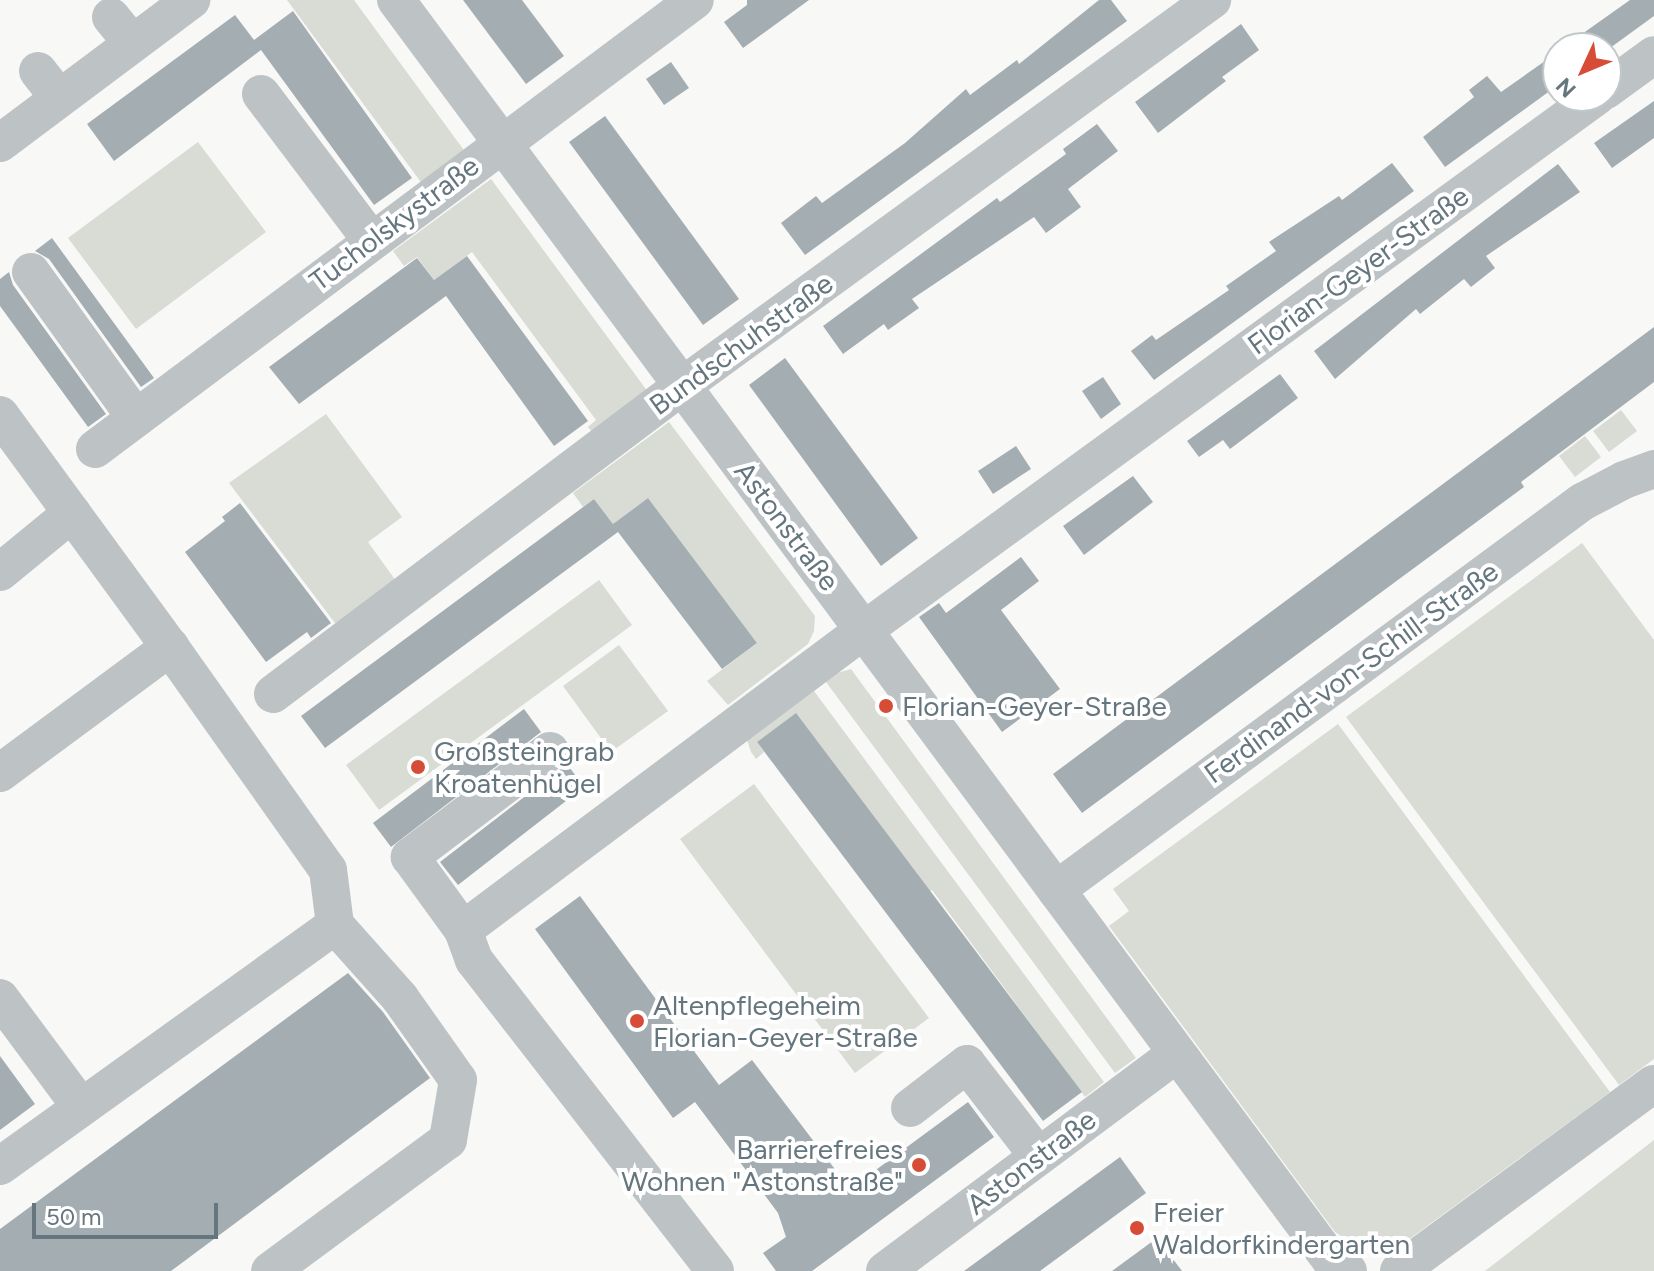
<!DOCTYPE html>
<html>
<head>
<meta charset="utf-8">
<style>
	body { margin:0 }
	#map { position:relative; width:1654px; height:1271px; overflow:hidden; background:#f8f8f6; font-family:Figtree,sans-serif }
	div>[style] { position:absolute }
	.green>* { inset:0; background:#d8dcd5 }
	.building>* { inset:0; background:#a4aeb2 }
	.minor>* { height:38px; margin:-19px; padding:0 19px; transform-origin:19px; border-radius:19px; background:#bdc2c5 }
	.dots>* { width:22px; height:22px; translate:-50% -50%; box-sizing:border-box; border:4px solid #fff; border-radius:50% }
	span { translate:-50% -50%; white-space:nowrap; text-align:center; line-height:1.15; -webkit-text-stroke:8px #fff; paint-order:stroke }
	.street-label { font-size:28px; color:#65767e }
	.poi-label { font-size:28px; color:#65767e }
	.left { translate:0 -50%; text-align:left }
	.right { translate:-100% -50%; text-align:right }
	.north { position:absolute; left:1542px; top:32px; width:80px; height:80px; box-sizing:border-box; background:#fff; border:2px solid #c1c8cb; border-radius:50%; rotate:226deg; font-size:22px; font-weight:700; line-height:32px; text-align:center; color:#65767e }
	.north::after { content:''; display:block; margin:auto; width:28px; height:36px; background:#d64c37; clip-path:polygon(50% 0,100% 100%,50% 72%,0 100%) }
	.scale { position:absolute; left:32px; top:1203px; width:186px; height:36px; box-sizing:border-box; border:4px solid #65767e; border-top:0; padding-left:10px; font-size:24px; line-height:28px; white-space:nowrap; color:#65767e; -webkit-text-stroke:6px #fff; paint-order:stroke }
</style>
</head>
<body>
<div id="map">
	<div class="green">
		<i style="clip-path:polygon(287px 0,354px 0,466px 153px,423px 185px)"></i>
		<i style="clip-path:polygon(198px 142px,266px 232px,136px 329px,68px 238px)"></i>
		<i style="clip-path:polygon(491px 179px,651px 396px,596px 437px,588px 427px,596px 420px,472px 252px,434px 280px,417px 257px,404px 266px,393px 251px)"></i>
		<i style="clip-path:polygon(1621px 410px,1637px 431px,1609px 452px,1593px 431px)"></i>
		<i style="clip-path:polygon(326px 414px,402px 517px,368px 542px,396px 581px,338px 627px,229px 483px)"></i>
		<i style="clip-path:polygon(669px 422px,815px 616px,814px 631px,808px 644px,728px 705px,707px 681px,757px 643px,648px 498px,613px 524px,594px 499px,583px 507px,573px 493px)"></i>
		<i style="clip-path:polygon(1585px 436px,1601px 457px,1575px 477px,1559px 456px)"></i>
		<i style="clip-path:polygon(1582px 543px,1654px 640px,1654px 1059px,1619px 1085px,1346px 717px)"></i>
		<i style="clip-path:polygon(599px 580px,632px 625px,379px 810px,346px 765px)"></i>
		<i style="clip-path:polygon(619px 645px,668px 711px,611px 752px,563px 686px)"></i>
		<i style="clip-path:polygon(851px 669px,1136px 1058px,1115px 1073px,826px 682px,837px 673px)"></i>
		<i style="clip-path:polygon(814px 691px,1104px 1082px,1085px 1097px,932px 890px,929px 892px,795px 714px,757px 742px,764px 752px,756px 759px,751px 752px,747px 740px)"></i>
		<i style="clip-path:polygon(1338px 724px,1610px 1092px,1404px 1243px,1385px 1251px,1359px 1248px,1335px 1232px,1109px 926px,1129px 911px,1113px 889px)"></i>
		<i style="clip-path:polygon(754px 784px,929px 1018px,855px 1073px,680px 839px)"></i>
		<i style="clip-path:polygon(1654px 1140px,1654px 1271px,1485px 1271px)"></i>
	</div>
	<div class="building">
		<i style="clip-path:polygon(463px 0,522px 0,564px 56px,526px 84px)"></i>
		<i style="clip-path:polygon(747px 0,809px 0,743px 48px,724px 22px,747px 5px)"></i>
		<i style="clip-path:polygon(1099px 0,1111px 0,1127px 21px,805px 255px,781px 223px,816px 196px,822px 203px,905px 143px,966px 89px,970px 95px,1017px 60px,1019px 64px)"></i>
		<i style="clip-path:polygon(1630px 0,1654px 0,1654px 16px,1610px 48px,1591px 48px,1582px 34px)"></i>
		<i style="clip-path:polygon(293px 11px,412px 178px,374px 205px,261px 50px,114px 161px,87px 124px,235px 15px,254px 40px)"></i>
		<i style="clip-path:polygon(1241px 24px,1259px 50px,1222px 77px,1226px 81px,1158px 133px,1135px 102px)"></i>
		<i style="clip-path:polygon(1545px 61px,1558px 85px,1445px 167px,1423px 137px,1474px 97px,1469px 90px,1487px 76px,1501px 92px)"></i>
		<i style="clip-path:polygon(671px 62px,689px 88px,664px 105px,646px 79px)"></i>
		<i style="clip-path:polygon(1654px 101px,1654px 138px,1612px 168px,1594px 143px)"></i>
		<i style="clip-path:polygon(605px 116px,739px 299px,703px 325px,569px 142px)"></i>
		<i style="clip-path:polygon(1097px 124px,1118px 151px,1068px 189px,1081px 207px,1046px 233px,1034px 217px,912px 299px,919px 308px,888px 330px,884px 324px,843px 354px,823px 326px,997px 198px,1000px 202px,1066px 154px,1063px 149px)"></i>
		<i style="clip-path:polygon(1392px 163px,1414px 191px,1154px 380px,1131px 351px,1152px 335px,1156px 340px,1229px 290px,1226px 286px,1276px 251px,1269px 242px,1339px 196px,1342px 200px)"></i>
		<i style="clip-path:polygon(1558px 164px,1580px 192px,1486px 256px,1495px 268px,1471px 287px,1464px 279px,1420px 314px,1416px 309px,1335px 379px,1314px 351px)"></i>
		<i style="clip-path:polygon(52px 238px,154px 378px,141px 387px,49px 259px,35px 251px)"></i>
		<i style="clip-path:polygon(467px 256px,588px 421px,554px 446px,446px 296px,299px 404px,269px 367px,417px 258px,434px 280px)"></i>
		<i style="clip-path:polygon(9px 272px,13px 285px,106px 414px,88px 427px,0 306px,0 279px)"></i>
		<i style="clip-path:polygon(1654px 327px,1654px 382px,1521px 482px,1524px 487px,1082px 813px,1053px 774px)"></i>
		<i style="clip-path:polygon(785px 358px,918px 538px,881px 566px,749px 385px)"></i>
		<i style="clip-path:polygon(1280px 374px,1298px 398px,1230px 449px,1223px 440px,1199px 457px,1187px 441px)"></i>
		<i style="clip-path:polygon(1103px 377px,1121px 404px,1101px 419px,1082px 391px)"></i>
		<i style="clip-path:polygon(1016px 446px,1031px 469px,993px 494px,978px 471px)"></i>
		<i style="clip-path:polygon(1133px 476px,1153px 502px,1084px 555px,1063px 526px)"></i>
		<i style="clip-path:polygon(648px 498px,757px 643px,722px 669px,618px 532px,325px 748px,301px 716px,594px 499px,613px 524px)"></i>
		<i style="clip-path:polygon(240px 503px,331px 623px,311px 638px,307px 632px,266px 662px,185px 552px,225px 521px,222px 517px)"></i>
		<i style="clip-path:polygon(1021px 557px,1039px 581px,1001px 610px,1060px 689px,1002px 732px,919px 617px,939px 603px,946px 613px)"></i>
		<i style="clip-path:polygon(524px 709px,541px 732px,391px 847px,373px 823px)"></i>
		<i style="clip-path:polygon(796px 713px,1082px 1092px,1043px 1121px,757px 742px)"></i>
		<i style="clip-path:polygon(567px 764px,584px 787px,458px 885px,440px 862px)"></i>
		<i style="clip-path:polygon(580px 896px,719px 1085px,752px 1060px,850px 1189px,968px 1102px,994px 1137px,812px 1271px,776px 1271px,763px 1253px,786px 1237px,778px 1213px,695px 1102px,673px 1118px,535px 929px)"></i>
		<i style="clip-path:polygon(348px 973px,383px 1012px,430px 1078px,171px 1271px,0 1271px,0 1229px)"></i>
		<i style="clip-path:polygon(0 1056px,35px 1104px,0 1130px)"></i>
		<i style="clip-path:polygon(1120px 1157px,1146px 1193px,1040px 1271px,964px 1271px)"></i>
		<i style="clip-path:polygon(1157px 1238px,1182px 1271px,1112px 1271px)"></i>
	</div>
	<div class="minor">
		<i style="left:396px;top:0;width:1573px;rotate:53.43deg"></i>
		<i style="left:1333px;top:1263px;width:17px;rotate:28deg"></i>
		<i style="left:111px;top:17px;width:33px;rotate:51deg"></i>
		<i style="left:38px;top:71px;width:33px;rotate:52deg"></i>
		<i style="left:1606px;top:90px;width:59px;rotate:-36.1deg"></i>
		<i style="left:261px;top:94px;width:183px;rotate:53deg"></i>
		<i style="left:0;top:143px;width:239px;rotate:-36.8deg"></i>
		<i style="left:31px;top:272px;width:180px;rotate:54.3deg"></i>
		<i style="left:0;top:415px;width:288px;rotate:53.8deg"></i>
		<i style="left:95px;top:449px;width:749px;rotate:-36.81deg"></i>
		<i style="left:0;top:572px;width:93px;rotate:-39.3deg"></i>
		<i style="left:273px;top:694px;width:512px;rotate:-36.98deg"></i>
		<i style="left:682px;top:386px;width:656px;rotate:-36.07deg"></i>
		<i style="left:550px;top:751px;width:176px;rotate:142.9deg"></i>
		<i style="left:410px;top:857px;width:90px;rotate:54deg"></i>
		<i style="left:463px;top:930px;width:32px;rotate:70deg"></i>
		<i style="left:474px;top:960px;width:393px;rotate:52.2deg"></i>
		<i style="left:0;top:773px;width:212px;rotate:-36.5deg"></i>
		<i style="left:170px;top:647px;width:273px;rotate:54.7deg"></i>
		<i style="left:328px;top:870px;width:55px;rotate:82.7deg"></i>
		<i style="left:1056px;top:890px;width:654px;rotate:-36.41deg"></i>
		<i style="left:1582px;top:502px;width:47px;rotate:-27.6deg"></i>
		<i style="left:1624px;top:480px;width:32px;rotate:-20deg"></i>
		<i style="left:463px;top:930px;width:501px;rotate:-36.8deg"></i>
		<i style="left:864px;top:630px;width:907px;rotate:-36.07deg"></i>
		<i style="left:0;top:998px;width:136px;rotate:53.4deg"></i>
		<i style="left:910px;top:1108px;width:72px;rotate:-37.7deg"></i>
		<i style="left:967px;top:1064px;width:116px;rotate:52.3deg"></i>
		<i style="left:0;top:1166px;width:413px;rotate:-35.7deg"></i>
		<i style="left:335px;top:925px;width:98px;rotate:48.3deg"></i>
		<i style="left:400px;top:998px;width:100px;rotate:54.7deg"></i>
		<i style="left:458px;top:1080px;width:61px;rotate:99.5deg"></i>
		<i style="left:448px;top:1140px;width:221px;rotate:143.6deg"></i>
		<i style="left:885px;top:1271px;width:364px;rotate:-36.7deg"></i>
		<i style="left:1399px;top:1271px;width:316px;rotate:-36.3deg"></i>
	</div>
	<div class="dots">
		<i style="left:886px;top:706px;background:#d64c37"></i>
		<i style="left:418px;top:767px;background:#d64c37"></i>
		<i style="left:637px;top:1021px;background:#d64c37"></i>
		<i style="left:919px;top:1165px;background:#d64c37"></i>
		<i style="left:1137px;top:1228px;background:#d64c37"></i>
	</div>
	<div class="street-label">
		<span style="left:394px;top:223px;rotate:-37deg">Tucholskystraße</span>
		<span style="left:1358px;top:270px;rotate:-36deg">Florian-Geyer-Straße</span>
		<span style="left:741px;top:344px;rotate:-36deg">Bundschuhstraße</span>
		<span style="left:787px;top:526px;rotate:53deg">Astonstraße</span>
		<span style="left:1351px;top:672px;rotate:-36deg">Ferdinand-von-Schill-Straße</span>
		<span style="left:1031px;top:1162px;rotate:-37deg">Astonstraße</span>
	</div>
	<div class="poi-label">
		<span class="left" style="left:902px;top:706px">Florian-Geyer-Straße</span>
		<span class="left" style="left:434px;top:767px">Großsteingrab<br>Kroatenhügel</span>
		<span class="left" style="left:653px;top:1021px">Altenpflegeheim<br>Florian-Geyer-Straße</span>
		<span class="right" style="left:903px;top:1165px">Barrierefreies<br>Wohnen "Astonstraße"</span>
		<span class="left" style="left:1153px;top:1228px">Freier<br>Waldorfkindergarten</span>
	</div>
	<div class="north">N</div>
	<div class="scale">50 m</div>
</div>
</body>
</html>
